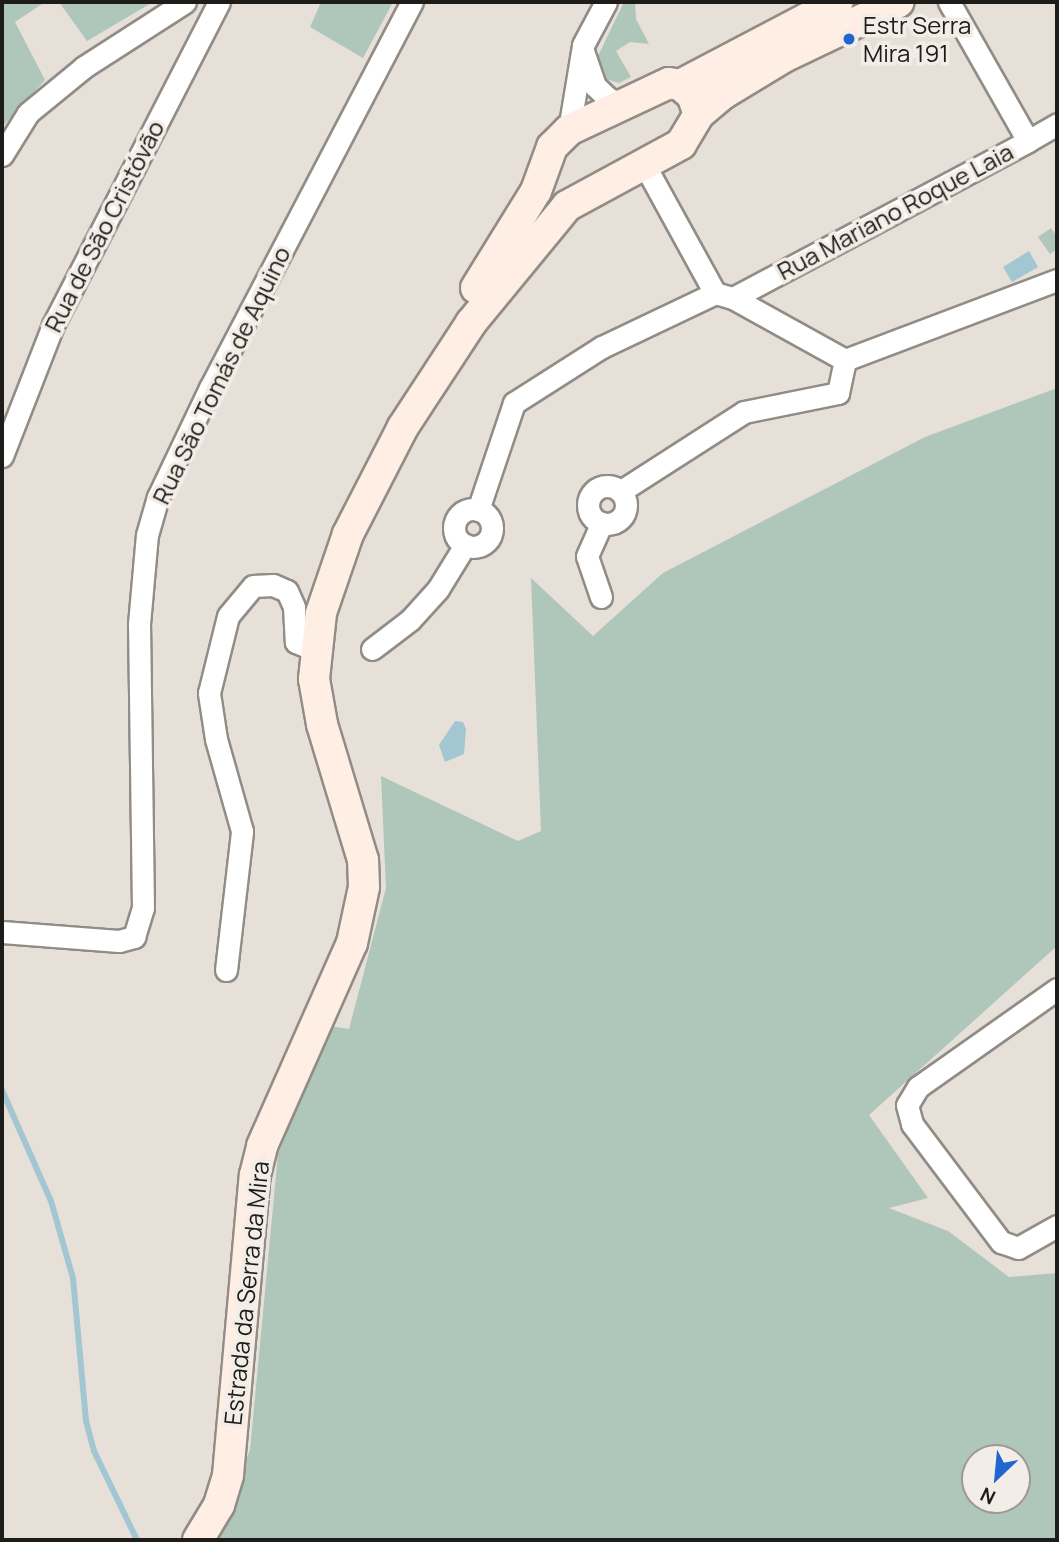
<!DOCTYPE html>
<html>
<head>
<meta charset="utf-8">
<style>
	body { margin:0 }
	#map { position:relative; width:1059px; height:1542px; overflow:hidden; background:#e6e0d9; font-family:Manrope,sans-serif }
	div>[style] { position:absolute }
	.green>* { inset:0; background:#afc6ba }
	.water>* { inset:0; background:#a2c6d2 }
	.stream>* { height:6px; margin:-3px; padding:0 3px; transform-origin:3px; border-radius:3px; background:#a2c6d2 }
	.roads { filter:drop-shadow(2px 0 #928c86) drop-shadow(-2px 0 #928c86) drop-shadow(0 2px #928c86) drop-shadow(0 -2px #928c86) }
	.street>* { height:21px; margin:-10.5px; padding:0 10.5px; transform-origin:10.5px; border-radius:10.5px; background:#fff }
	.street>.ring { margin:-10.5px; padding:0; box-sizing:content-box; background:none; border:21px solid #fff; border-radius:50% }
	.secondary>* { height:30px; margin:-15px; padding:0 15px; transform-origin:15px; border-radius:15px; background:#feeee4 }
	.dots>* { width:19px; height:19px; translate:-50% -50%; box-sizing:border-box; border:4px solid #f3ede7; border-radius:50% }
	span { translate:-50% -50%; white-space:nowrap; text-align:center; line-height:1.15; -webkit-text-stroke:7px #f3ede7; paint-order:stroke }
	.poi-label { font-size:24px; color:#1e1c19 }
	.left { translate:0 -50%; text-align:left }
	.street-label { font-size:24px; color:#1e1c19 }
	.frame { position:absolute; inset:0; border:4px solid #1e1c19; pointer-events:none }
	.north { position:absolute; left:961px; top:1444px; width:70px; height:70px; box-sizing:border-box; background:#f3ede7; border:2px solid #9e9995; border-radius:50%; rotate:206deg; font-size:19px; font-weight:700; line-height:28px; text-align:center; color:#1e1c19 }
	.north::after { content:''; display:block; margin:auto; width:24px; height:32px; background:#2065d0; clip-path:polygon(50% 0,100% 100%,50% 72%,0 100%) }
</style>
</head>
<body>
<div id="map">
	<div class="green">
		<i style="clip-path:polygon(2px 2px,45px 2px,15px 22px,45px 80px,2px 127px)"></i>
		<i style="clip-path:polygon(59px 2px,153px 2px,87px 41px)"></i>
		<i style="clip-path:polygon(321px 2px,393px 2px,363px 58px,310px 27px)"></i>
		<i style="clip-path:polygon(624px 2px,635px 2px,636px 19px,649px 44px,630px 42px,616px 51px,631px 77px,619px 83px,606px 79px,597px 58px)"></i>
		<i style="clip-path:polygon(1051px 228px,1057px 237px,1057px 249px,1050px 254px,1038px 237px)"></i>
		<i style="clip-path:polygon(evenodd,1057px 388px,1057px 946px,869px 1115px,928px 1198px,889px 1208px,948px 1231px,1009px 1277px,1057px 1273px,1057px 1540px,212px 1540px,250px 1450px,278px 1154px,330px 1026px,349px 1029px,386px 888px,381px 776px,518px 841px,541px 831px,531px 578px,593px 636px,663px 573px,925px 437px,1057px 388px,975px 1458px,1017px 1458px,1017px 1500px,975px 1500px,975px 1458px)"></i>
	</div>
	<div class="water">
		<i style="clip-path:polygon(1029px 251px,1038px 267px,1012px 282px,1003px 267px)"></i>
		<i style="clip-path:polygon(455px 721px,463px 722px,466px 729px,464px 754px,445px 762px,439px 745px)"></i>
	</div>
	<div class="stream">
		<i style="left:2px;top:1090px;width:121px;rotate:66.2deg"></i>
		<i style="left:51px;top:1201px;width:80px;rotate:74.1deg"></i>
		<i style="left:73px;top:1278px;width:144px;rotate:84.8deg"></i>
		<i style="left:86px;top:1421px;width:31px;rotate:75deg"></i>
		<i style="left:94px;top:1451px;width:99px;rotate:64.2deg"></i>
	</div>
	<div class="roads">
		<div class="street">
			<i style="left:583px;top:51px;width:37px;rotate:71deg"></i>
			<i style="left:595px;top:86px;width:19px;rotate:43deg"></i>
			<i style="left:609px;top:99px;width:15px;rotate:16deg"></i>
			<i style="left:569px;top:130px;width:86px;rotate:-80.6deg"></i>
			<i style="left:583px;top:45px;width:49px;rotate:-61.9deg"></i>
			<i style="left:1028px;top:141px;width:34px;rotate:-30deg"></i>
			<i style="left:2px;top:155px;width:49px;rotate:-58.2deg"></i>
			<i style="left:28px;top:113px;width:72px;rotate:-39.4deg"></i>
			<i style="left:84px;top:67px;width:120px;rotate:-32.8deg"></i>
			<i style="left:644px;top:164px;width:147px;rotate:61.2deg"></i>
			<i style="left:715px;top:293px;width:19px;rotate:16deg"></i>
			<i style="left:733px;top:298px;width:128px;rotate:29deg"></i>
			<i style="left:845px;top:360px;width:227px;rotate:-20.7deg"></i>
			<i style="left:733px;top:298px;width:334px;rotate:-28deg"></i>
			<i style="left:1028px;top:141px;width:160px;rotate:-119.6deg"></i>
			<i style="left:2px;top:456px;width:141px;rotate:-68.7deg"></i>
			<i style="left:53px;top:325px;width:363px;rotate:-62.8deg"></i>
			<i class="ring" style="left:588px;top:486px;width:17px;height:17px"></i>
			<i style="left:621px;top:491px;width:146px;rotate:-32.7deg"></i>
			<i style="left:744px;top:412px;width:96px;rotate:-11.4deg"></i>
			<i style="left:838px;top:393px;width:34px;rotate:-78deg"></i>
			<i class="ring" style="left:454px;top:509px;width:17px;height:17px"></i>
			<i style="left:478px;top:510px;width:113px;rotate:-71.4deg"></i>
			<i style="left:514px;top:403px;width:104px;rotate:-32.5deg"></i>
			<i style="left:602px;top:347px;width:125px;rotate:-25.5deg"></i>
			<i style="left:601px;top:597px;width:43px;rotate:-108.9deg"></i>
			<i style="left:587px;top:556px;width:36px;rotate:-66deg"></i>
			<i style="left:372px;top:649px;width:48px;rotate:-37.3deg"></i>
			<i style="left:410px;top:620px;width:42px;rotate:-47.9deg"></i>
			<i style="left:438px;top:589px;width:52px;rotate:-58.5deg"></i>
			<i style="left:2px;top:932px;width:117px;rotate:4.4deg"></i>
			<i style="left:119px;top:941px;width:16px;rotate:-15deg"></i>
			<i style="left:134px;top:937px;width:30px;rotate:-73deg"></i>
			<i style="left:143px;top:908px;width:284px;rotate:-90.8deg"></i>
			<i style="left:139px;top:624px;width:89px;rotate:-84.9deg"></i>
			<i style="left:147px;top:535px;width:40px;rotate:-74deg"></i>
			<i style="left:158px;top:497px;width:121px;rotate:-64.5deg"></i>
			<i style="left:210px;top:388px;width:436px;rotate:-62.4deg"></i>
			<i style="left:226px;top:970px;width:140px;rotate:-83.4deg"></i>
			<i style="left:242px;top:831px;width:96px;rotate:-105.8deg"></i>
			<i style="left:216px;top:739px;width:47px;rotate:-98.7deg"></i>
			<i style="left:209px;top:693px;width:79px;rotate:-76.1deg"></i>
			<i style="left:228px;top:616px;width:39px;rotate:-50deg"></i>
			<i style="left:253px;top:586px;width:20px;rotate:-3deg"></i>
			<i style="left:273px;top:585px;width:15px;rotate:23deg"></i>
			<i style="left:287px;top:591px;width:17px;rotate:66deg"></i>
			<i style="left:294px;top:607px;width:35px;rotate:87deg"></i>
			<i style="left:296px;top:642px;width:21px;rotate:23deg"></i>
			<i style="left:1057px;top:989px;width:170px;rotate:144.8deg"></i>
			<i style="left:918px;top:1087px;width:21px;rotate:121deg"></i>
			<i style="left:907px;top:1105px;width:20px;rotate:75deg"></i>
			<i style="left:912px;top:1124px;width:148px;rotate:53deg"></i>
			<i style="left:1001px;top:1242px;width:18px;rotate:19deg"></i>
			<i style="left:1018px;top:1248px;width:45px;rotate:-29.4deg"></i>
		</div>
		<div class="secondary">
			<i style="left:680px;top:85px;width:178px;rotate:-27.7deg"></i>
			<i style="left:476px;top:288px;width:114px;rotate:-58.3deg"></i>
			<i style="left:536px;top:191px;width:47px;rotate:-70deg"></i>
			<i style="left:552px;top:147px;width:24px;rotate:-45deg"></i>
			<i style="left:569px;top:130px;width:110px;rotate:-25.2deg"></i>
			<i style="left:669px;top:83px;width:11px;rotate:10deg"></i>
			<i style="left:680px;top:85px;width:16px;rotate:40deg"></i>
			<i style="left:692px;top:95px;width:20px;rotate:70deg"></i>
			<i style="left:198px;top:1540px;width:41px;rotate:-59deg"></i>
			<i style="left:219px;top:1505px;width:31px;rotate:-73deg"></i>
			<i style="left:228px;top:1475px;width:301px;rotate:-84.9deg"></i>
			<i style="left:255px;top:1175px;width:30px;rotate:-76deg"></i>
			<i style="left:262px;top:1146px;width:222px;rotate:-66.1deg"></i>
			<i style="left:352px;top:943px;width:57px;rotate:-77.9deg"></i>
			<i style="left:364px;top:887px;width:27px;rotate:-92deg"></i>
			<i style="left:363px;top:860px;width:142px;rotate:-106.8deg"></i>
			<i style="left:322px;top:724px;width:46px;rotate:-100.1deg"></i>
			<i style="left:314px;top:679px;width:66px;rotate:-83.9deg"></i>
			<i style="left:321px;top:613px;width:83px;rotate:-71.1deg"></i>
			<i style="left:348px;top:534px;width:120px;rotate:-62.8deg"></i>
			<i style="left:403px;top:427px;width:124px;rotate:-56.8deg"></i>
			<i style="left:471px;top:323px;width:151px;rotate:-50.6deg"></i>
			<i style="left:567px;top:206px;width:130px;rotate:-28.5deg"></i>
			<i style="left:681px;top:144px;width:35px;rotate:-59deg"></i>
			<i style="left:699px;top:114px;width:31px;rotate:-40deg"></i>
			<i style="left:723px;top:94px;width:71px;rotate:-31.2deg"></i>
			<i style="left:784px;top:57px;width:127px;rotate:-25.6deg"></i>
		</div>
	</div>
	<div class="dots">
		<i style="left:849px;top:39px;background:#2065d0"></i>
	</div>
	<div class="poi-label">
		<span class="left" style="left:863px;top:39px">Estr Serra<br>Mira 191</span>
	</div>
	<div class="street-label">
		<span style="left:895px;top:211px;rotate:-28deg">Rua Mariano Roque Laia</span>
		<span style="left:104px;top:226px;rotate:-63deg">Rua de São Cristóvão</span>
		<span style="left:221px;top:375px;rotate:-64deg">Rua São Tomás de Aquino</span>
		<span style="left:246px;top:1293px;rotate:-84deg">Estrada da Serra da Mira</span>
	</div>
	<div class="frame"></div>
	<div class="north">N</div>
</div>
</body>
</html>
